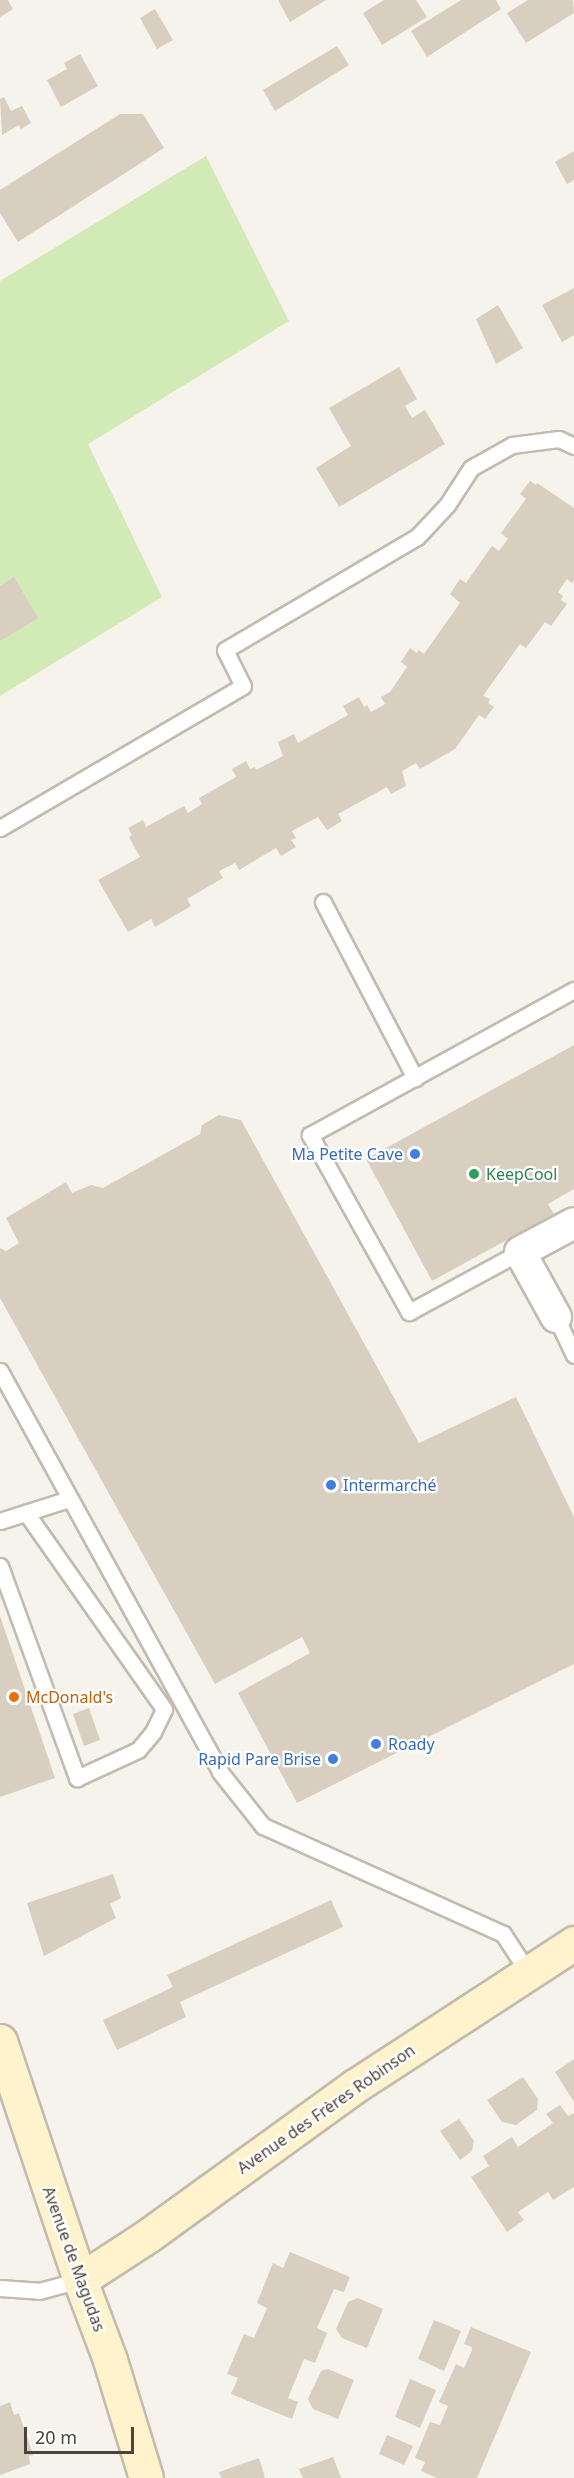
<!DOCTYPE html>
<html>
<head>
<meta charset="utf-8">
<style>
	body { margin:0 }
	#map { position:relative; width:574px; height:2478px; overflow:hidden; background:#f6f3ec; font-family:"Noto Sans",sans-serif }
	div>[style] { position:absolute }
	.green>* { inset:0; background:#d2eab5 }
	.building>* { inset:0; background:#d8cfc1 }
	.roads { filter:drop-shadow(2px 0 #c2bbae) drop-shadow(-2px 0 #c2bbae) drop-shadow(0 2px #c2bbae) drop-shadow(0 -2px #c2bbae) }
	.lane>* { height:15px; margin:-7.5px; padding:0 7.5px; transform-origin:7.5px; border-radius:7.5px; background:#fff }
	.street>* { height:30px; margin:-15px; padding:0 15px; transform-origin:15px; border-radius:15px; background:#fff }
	.secondary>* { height:33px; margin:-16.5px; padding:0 16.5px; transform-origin:16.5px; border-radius:16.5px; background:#fff3cd }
	.dots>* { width:16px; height:16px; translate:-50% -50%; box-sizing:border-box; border:3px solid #fff; border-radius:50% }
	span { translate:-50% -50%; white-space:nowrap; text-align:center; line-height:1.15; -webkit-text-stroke:4.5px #fff; paint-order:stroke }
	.shop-label { font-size:16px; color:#366cbe }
	.right { translate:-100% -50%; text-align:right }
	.left { translate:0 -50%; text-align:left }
	.leisure-label { font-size:16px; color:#27864d }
	.food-label { font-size:16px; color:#c56008 }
	.street-label { font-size:16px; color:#4b4439 }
	.scale { position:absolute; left:24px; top:2427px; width:110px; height:27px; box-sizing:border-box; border:3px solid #4b4439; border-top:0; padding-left:8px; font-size:18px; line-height:21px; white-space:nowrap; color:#4b4439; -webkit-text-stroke:4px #fff; paint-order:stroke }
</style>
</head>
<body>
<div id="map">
	<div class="green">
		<i style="clip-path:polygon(206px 156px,289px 321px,88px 444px,162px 597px,0 696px,0 281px)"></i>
	</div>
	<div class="building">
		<i style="clip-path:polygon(0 0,8px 0,13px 9px,0 17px)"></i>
		<i style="clip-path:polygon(278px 0,326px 0,290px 22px)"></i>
		<i style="clip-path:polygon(384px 0,416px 0,427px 17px,382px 45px,363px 13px)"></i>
		<i style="clip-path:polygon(461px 0,496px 0,501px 9px,427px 57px,411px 31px)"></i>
		<i style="clip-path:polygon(528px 0,573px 0,574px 13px,526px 43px,507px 13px)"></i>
		<i style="clip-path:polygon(155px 9px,173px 40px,157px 49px,140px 18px)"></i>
		<i style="clip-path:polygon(337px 46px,349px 65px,275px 111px,263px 90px)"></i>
		<i style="clip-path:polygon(80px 54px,98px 86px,61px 107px,47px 80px,67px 69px,64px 63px)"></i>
		<i style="clip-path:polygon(4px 97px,11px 111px,22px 106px,31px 123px,21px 129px,19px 125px,2px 135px,0 99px)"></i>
		<i style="clip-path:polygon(120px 114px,143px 114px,164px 148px,18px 242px,0 213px,0 190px)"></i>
		<i style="clip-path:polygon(574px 151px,574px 180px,567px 184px,555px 162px)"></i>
		<i style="clip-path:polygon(574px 288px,574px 335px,562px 342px,542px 305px)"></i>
		<i style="clip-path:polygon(498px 305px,523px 348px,496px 364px,476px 319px)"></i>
		<i style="clip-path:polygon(399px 367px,417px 399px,405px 406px,412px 418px,425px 410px,445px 444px,339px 507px,316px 468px,351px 446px,329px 408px)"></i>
		<i style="clip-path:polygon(530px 481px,536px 485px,537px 483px,574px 508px,574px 580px,572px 583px,567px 579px,558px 592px,563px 596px,561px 600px,567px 604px,551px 626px,545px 622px,526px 648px,520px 644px,483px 696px,490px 699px,488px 703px,494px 707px,485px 719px,479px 715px,455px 749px,420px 769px,416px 763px,402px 771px,406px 786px,391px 794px,387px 787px,338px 814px,342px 821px,327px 830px,318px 817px,292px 831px,296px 838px,291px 840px,296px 847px,281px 856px,276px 848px,239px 870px,235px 863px,219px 871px,223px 878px,187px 899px,191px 906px,155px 927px,151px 919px,128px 932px,98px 880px,140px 857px,129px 837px,132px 835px,128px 828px,143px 820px,146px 827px,184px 806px,188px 813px,202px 804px,199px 798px,236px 777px,232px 769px,246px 761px,250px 769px,255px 767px,256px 770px,283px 756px,278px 742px,294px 734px,298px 743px,348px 715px,343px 706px,359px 697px,364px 707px,367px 705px,371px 712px,385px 704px,381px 697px,390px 692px,407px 667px,401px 662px,410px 648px,417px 653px,419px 650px,424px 654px,460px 603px,450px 594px,460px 579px,466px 583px,492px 546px,499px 551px,508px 539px,501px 533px,526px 499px,520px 494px)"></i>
		<i style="clip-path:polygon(14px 577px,38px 618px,0 641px,0 586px)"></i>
		<i style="clip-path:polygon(574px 1045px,574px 1189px,548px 1204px,554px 1214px,432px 1281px,366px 1159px)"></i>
		<i style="clip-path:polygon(219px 1115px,241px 1120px,419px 1443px,516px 1397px,574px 1517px,574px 1664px,297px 1803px,238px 1693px,310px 1653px,302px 1637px,215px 1684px,0 1298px,0 1248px,6px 1251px,19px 1243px,6px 1218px,66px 1182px,72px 1193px,91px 1185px,103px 1188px,200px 1134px,202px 1125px)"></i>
		<i style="clip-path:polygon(0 1616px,55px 1778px,0 1797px)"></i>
		<i style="clip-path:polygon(89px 1708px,100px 1740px,84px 1746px,73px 1714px)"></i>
		<i style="clip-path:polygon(113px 1874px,121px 1898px,110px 1904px,116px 1918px,44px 1956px,27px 1903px)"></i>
		<i style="clip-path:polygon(331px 1900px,343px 1927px,180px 2002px,186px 2017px,117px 2050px,103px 2020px,173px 1987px,167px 1975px)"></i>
		<i style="clip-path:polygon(574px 2059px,574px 2102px,555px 2072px)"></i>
		<i style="clip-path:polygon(523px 2077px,538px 2099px,537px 2110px,516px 2125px,502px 2122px,487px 2100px)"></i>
		<i style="clip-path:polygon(560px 2105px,568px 2116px,574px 2113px,574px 2187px,553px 2200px,548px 2192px,518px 2212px,524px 2220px,507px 2232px,471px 2177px,489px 2166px,483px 2156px,512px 2137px,518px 2147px,553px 2123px,546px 2114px)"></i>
		<i style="clip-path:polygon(459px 2119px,474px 2141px,472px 2151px,460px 2160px,440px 2131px)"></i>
		<i style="clip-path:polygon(290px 2252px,350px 2277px,344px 2292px,334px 2289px,317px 2328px,327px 2333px,315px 2363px,304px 2359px,288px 2398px,298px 2402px,292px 2419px,231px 2394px,238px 2378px,227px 2374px,244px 2334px,254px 2338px,261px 2322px,267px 2308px,257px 2303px,273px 2263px,283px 2268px)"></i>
		<i style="clip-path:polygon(358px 2298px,383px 2309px,367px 2348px,342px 2338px,336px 2329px,348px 2302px)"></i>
		<i style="clip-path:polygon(434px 2320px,461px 2331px,444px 2371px,418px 2359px)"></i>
		<i style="clip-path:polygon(471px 2327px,531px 2352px,477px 2478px,437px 2478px,421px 2471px,425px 2462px,415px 2458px,430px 2422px,440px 2425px,448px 2406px,439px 2402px,456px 2364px,464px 2368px,472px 2350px,472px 2347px,464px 2344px)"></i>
		<i style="clip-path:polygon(328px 2369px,354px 2380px,338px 2419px,313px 2409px,308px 2399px,321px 2371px)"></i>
		<i style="clip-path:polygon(410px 2379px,436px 2390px,420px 2428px,395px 2417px)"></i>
		<i style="clip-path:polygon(10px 2402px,14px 2415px,19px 2413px,33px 2455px,29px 2456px,30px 2464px,0 2475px,0 2406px)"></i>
		<i style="clip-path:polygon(387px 2435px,413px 2446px,404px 2465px,379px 2454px)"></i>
		<i style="clip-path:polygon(333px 2457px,341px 2478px,303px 2478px,299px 2469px)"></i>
		<i style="clip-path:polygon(259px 2458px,265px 2478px,221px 2478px,219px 2472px)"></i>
	</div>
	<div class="roads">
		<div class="lane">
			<i style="left:0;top:828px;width:281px;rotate:-30.3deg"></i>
			<i style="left:243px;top:686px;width:40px;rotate:-116.6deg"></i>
			<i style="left:225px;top:650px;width:223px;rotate:-30.5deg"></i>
			<i style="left:417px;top:537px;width:44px;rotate:-46.8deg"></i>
			<i style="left:447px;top:505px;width:44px;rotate:-57deg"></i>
			<i style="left:471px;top:468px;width:47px;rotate:-29.3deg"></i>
			<i style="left:512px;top:445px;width:47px;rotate:-7.3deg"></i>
			<i style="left:559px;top:439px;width:17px;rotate:25deg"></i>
			<i style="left:323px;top:902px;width:199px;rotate:62.4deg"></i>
			<i style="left:520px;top:1252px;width:126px;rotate:151.6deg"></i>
			<i style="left:409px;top:1312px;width:203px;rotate:-119.2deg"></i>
			<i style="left:310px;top:1135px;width:301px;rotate:-28.8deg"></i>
			<i style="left:556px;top:1317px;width:42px;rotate:64.7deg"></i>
			<i style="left:0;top:1371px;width:457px;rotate:61.2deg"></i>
			<i style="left:220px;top:1772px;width:69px;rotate:51.5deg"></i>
			<i style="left:263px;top:1826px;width:263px;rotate:24.2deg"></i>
			<i style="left:503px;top:1934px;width:45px;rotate:56.7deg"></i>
			<i style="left:0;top:1521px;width:72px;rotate:-17.7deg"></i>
			<i style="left:0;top:1566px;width:226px;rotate:70deg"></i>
			<i style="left:77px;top:1778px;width:67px;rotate:-24.7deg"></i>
			<i style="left:138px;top:1750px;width:23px;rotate:-50deg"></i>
			<i style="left:153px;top:1732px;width:25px;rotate:-64deg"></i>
			<i style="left:164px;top:1709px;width:240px;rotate:-125.1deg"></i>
			<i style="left:0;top:2288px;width:39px;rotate:4deg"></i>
			<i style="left:39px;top:2291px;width:42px;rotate:-15deg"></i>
		</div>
		<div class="street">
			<i style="left:556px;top:1317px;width:74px;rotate:-119deg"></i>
			<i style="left:520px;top:1252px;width:61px;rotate:-28.2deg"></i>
		</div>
		<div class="secondary">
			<i style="left:0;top:2041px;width:252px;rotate:71.5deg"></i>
			<i style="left:80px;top:2280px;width:85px;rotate:69.4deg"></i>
			<i style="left:110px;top:2360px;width:123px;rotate:73deg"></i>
			<i style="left:80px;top:2280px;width:82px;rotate:-33.1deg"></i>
			<i style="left:149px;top:2235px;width:254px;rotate:-35.9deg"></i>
			<i style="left:355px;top:2086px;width:262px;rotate:-33.1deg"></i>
		</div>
	</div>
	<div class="dots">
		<i style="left:415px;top:1154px;background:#3f7fe0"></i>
		<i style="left:474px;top:1174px;background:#2e9e5b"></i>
		<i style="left:331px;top:1485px;background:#3f7fe0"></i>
		<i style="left:14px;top:1697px;background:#e8710a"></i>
		<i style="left:376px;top:1744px;background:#3f7fe0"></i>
		<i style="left:333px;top:1759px;background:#3f7fe0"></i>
	</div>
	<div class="shop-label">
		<span class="right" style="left:403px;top:1154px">Ma Petite Cave</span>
		<span class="left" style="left:343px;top:1485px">Intermarché</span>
		<span class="left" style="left:388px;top:1744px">Roady</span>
		<span class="right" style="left:321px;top:1759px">Rapid Pare Brise</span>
	</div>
	<div class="leisure-label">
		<span class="left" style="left:486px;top:1174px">KeepCool</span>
	</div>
	<div class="food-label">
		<span class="left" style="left:26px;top:1697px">McDonald's</span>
	</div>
	<div class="street-label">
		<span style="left:326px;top:2109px;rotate:-35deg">Avenue des Frères Robinson</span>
		<span style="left:74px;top:2259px;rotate:70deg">Avenue de Magudas</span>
	</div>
	<div class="scale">20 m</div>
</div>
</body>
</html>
